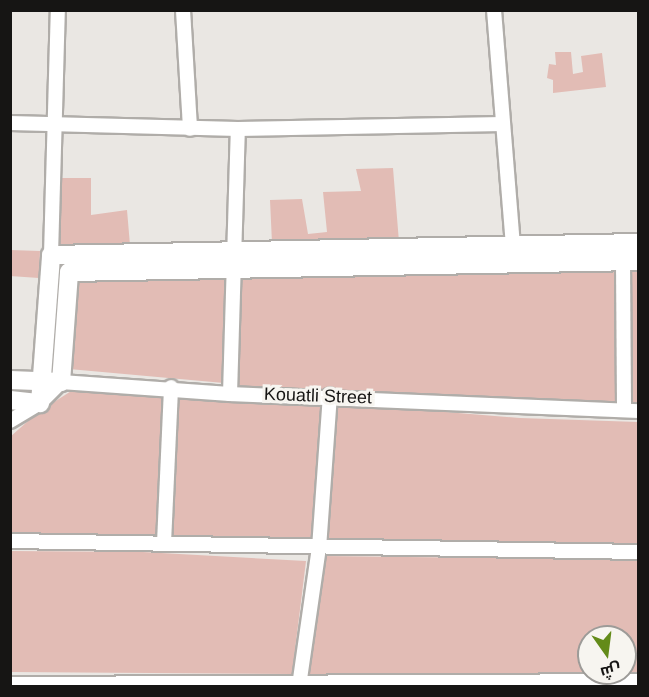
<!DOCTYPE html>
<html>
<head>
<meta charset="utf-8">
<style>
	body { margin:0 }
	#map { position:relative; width:649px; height:697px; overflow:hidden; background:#eae7e3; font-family:Helvetica,Cairo,sans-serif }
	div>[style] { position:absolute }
	.building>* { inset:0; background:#e2bcb5 }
	.roads { filter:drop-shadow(2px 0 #b0ada9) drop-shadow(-2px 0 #b0ada9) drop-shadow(0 2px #b0ada9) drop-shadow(0 -2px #b0ada9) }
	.minor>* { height:14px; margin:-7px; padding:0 7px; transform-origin:7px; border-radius:7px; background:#fff }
	.major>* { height:18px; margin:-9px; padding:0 9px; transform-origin:9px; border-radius:9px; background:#fff }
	span { translate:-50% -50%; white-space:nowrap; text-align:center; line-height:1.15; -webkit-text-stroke:6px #f7f5f0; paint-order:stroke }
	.street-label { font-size:18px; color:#161514 }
	.frame { position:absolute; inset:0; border:12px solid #161514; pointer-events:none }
	.north { position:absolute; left:577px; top:625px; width:60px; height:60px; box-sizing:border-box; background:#f7f5f0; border:2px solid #9d9b98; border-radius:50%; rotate:166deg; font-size:16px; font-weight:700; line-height:24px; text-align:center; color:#161514 }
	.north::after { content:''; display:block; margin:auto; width:21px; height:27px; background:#638b19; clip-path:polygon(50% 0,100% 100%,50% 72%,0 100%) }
</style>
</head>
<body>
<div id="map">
	<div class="building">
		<i style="clip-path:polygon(555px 52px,571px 52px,573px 74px,583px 72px,581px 56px,602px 53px,606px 87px,553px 93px,553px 80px,547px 78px,549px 64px,556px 65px)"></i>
		<i style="clip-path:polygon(393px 168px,399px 242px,272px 243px,270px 200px,302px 199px,308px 234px,327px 232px,323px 192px,361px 191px,356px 169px)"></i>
		<i style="clip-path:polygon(59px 178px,91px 178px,91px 215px,127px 210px,130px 245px,57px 245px)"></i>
		<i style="clip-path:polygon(10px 250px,40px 251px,39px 278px,10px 276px)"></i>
		<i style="clip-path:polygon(627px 266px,638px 266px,638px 411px,629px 411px)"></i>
		<i style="clip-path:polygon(616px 269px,617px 402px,236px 386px,240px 277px)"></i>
		<i style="clip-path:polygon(76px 272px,226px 279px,224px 383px,69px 369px)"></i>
		<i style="clip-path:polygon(79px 386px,167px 394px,162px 539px,10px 536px,10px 437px,37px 413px)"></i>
		<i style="clip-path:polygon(178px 395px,321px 402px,311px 541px,171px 535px)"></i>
		<i style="clip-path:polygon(336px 403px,520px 418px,638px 422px,638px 545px,320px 539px,332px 461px)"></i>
		<i style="clip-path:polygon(10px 551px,143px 552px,306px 561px,292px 674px,10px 672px)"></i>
		<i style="clip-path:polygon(324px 556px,638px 560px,638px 673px,625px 673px,625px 637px,589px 637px,589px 674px,309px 677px)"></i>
	</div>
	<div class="roads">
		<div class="minor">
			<i style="left:183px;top:10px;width:119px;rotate:86.6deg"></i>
			<i style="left:494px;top:10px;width:235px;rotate:85.4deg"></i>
			<i style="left:10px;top:123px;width:228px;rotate:1.5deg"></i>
			<i style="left:238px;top:129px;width:265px;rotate:-1.1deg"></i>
			<i style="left:51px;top:255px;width:245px;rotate:-88.4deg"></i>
			<i style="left:623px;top:261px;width:149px;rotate:89.6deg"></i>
			<i style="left:230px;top:394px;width:265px;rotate:-88.3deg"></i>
			<i style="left:10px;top:421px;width:35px;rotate:-31deg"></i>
			<i style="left:40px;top:403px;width:30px;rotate:-45deg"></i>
			<i style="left:61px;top:382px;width:169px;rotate:4.1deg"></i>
			<i style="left:230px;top:394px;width:408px;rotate:2.4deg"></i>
			<i style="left:10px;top:541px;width:628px;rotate:1deg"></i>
			<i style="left:164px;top:543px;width:156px;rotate:-87.4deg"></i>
			<i style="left:10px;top:684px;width:628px;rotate:-0.27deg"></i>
			<i style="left:299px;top:686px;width:139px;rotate:-81.8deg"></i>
			<i style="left:319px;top:548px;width:153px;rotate:-85.9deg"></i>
		</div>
		<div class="major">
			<i style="left:10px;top:380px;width:51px;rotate:2.2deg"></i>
			<i style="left:61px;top:382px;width:110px;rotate:-85.8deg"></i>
			<i style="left:69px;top:272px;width:569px;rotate:-1.11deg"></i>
			<i style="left:10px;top:400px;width:30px;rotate:6deg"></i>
			<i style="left:40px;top:403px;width:148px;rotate:-85.7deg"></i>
			<i style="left:51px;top:255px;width:587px;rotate:-1.17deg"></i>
		</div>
	</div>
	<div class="street-label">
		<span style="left:318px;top:396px;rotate:2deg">Kouatli Street</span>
	</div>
	<div class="frame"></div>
	<div class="north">ش</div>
</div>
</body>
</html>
